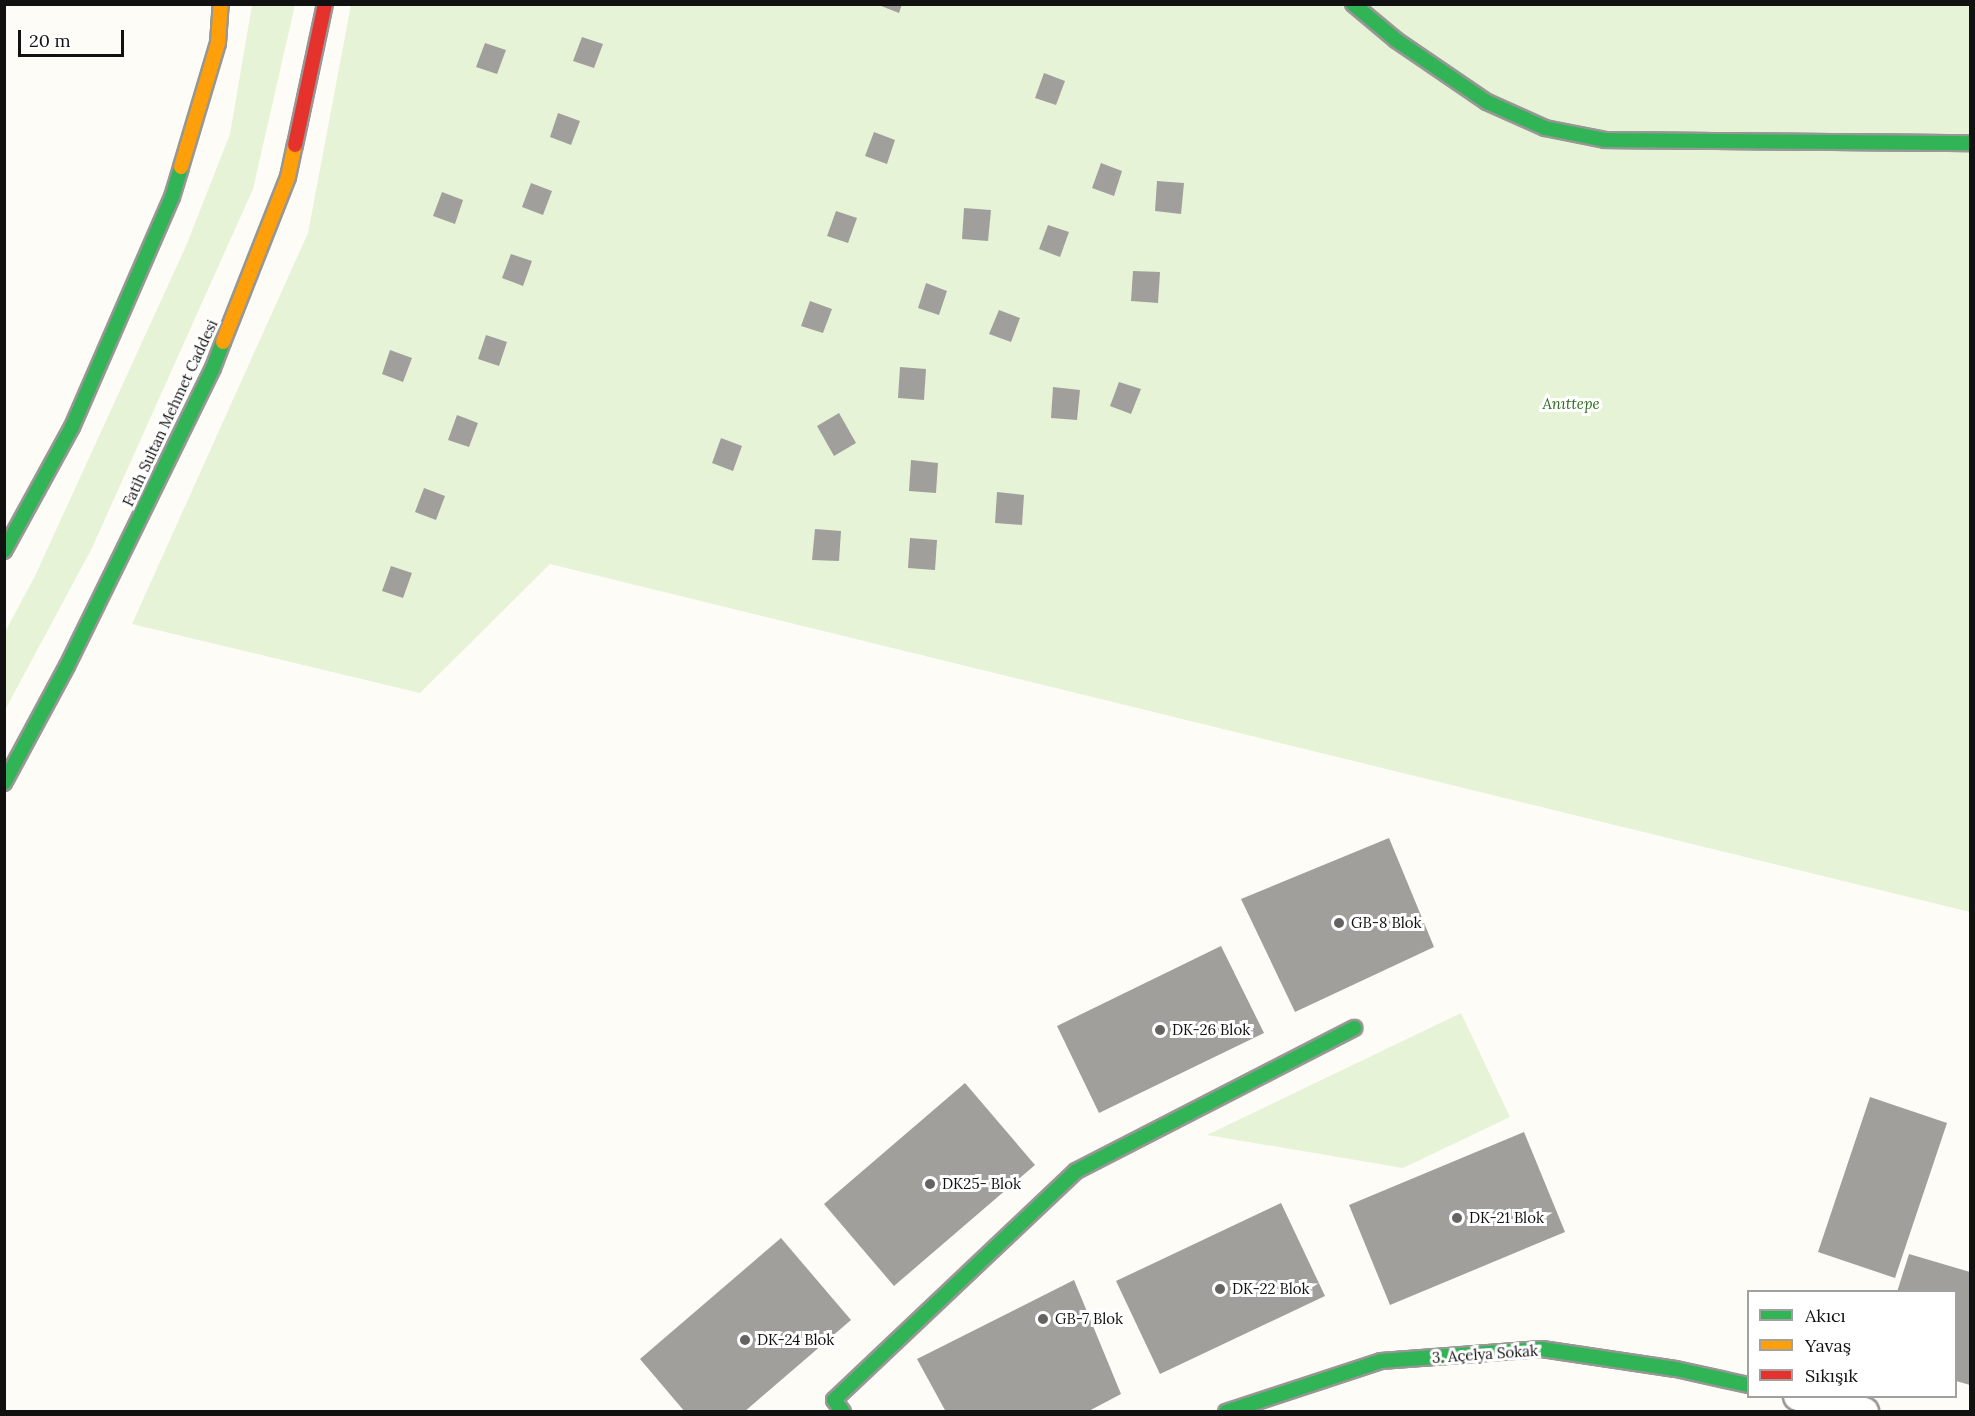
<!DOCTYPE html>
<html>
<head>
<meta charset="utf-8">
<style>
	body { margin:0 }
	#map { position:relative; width:1975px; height:1416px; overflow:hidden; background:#fdfcf7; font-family:Lora,serif }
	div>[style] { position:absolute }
	.green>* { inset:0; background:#e7f3d7 }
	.building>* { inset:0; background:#a19f9c }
	.roads { filter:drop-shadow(2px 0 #979795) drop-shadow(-2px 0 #979795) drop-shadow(0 2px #979795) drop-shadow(0 -2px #979795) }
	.street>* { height:28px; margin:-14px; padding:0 14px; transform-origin:14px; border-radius:14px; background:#fffffe }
	.fast>* { height:14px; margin:-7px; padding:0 7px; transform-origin:7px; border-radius:7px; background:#30b455 }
	.slow>* { height:14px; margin:-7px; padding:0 7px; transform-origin:7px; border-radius:7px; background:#ff9f0a }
	.jam>* { height:14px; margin:-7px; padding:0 7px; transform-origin:7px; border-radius:7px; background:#e5322d }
	.dots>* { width:16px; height:16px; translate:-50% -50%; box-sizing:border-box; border:3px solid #fff; border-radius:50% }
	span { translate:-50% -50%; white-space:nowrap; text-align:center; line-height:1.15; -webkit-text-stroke:6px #fff; paint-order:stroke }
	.park-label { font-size:15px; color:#2f6b1f; font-style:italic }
	.street-label { font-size:15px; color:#111 }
	.poi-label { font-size:15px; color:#111 }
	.left { translate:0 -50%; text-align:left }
	.frame { position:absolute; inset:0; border:6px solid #111; pointer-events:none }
	.legend { position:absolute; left:1747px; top:1290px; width:210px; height:108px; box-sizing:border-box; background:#fff; border:2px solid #a0a0a0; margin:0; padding:8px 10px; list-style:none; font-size:18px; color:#111 }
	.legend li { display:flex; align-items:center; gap:12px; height:30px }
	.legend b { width:30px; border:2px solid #a0a0a0 }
	.scale { position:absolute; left:18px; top:30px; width:106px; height:27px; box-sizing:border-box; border:3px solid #111; border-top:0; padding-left:8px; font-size:18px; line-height:21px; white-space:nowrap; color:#111; -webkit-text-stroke:4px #fff; paint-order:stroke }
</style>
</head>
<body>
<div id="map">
	<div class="green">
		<i style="clip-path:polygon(252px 5px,295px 5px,253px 189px,92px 548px,5px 710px,5px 632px,35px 576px,186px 246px,230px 134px)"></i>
		<i style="clip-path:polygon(351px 5px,1970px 5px,1970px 912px,550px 564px,420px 693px,132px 624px,308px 233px)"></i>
		<i style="clip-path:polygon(1461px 1013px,1510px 1117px,1403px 1168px,1207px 1135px)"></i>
	</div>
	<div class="building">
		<i style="clip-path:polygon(876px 4px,902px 4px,899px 13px)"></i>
		<i style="clip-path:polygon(582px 37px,603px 44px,594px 68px,573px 61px)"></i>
		<i style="clip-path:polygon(485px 43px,506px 50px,497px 74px,476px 67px)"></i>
		<i style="clip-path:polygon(1044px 73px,1065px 81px,1056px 105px,1035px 98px)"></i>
		<i style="clip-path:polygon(558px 113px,580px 121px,571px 145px,550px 137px)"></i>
		<i style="clip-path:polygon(874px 132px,895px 140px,887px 164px,865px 156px)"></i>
		<i style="clip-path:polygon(1101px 163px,1122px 171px,1114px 196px,1092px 188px)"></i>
		<i style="clip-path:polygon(1157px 181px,1184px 183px,1181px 214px,1155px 211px)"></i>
		<i style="clip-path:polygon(531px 183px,552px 191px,543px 215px,522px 207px)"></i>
		<i style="clip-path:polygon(442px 192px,463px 200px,455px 224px,433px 216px)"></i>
		<i style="clip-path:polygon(964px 208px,991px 210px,988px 241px,962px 239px)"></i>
		<i style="clip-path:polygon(836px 211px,857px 218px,848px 243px,827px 236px)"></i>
		<i style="clip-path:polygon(1048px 225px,1069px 232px,1060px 257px,1039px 249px)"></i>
		<i style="clip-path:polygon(511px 254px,532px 261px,523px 286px,502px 278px)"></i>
		<i style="clip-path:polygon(1133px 271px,1160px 272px,1158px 303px,1131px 301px)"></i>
		<i style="clip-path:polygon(926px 283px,947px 291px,939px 315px,918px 308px)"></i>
		<i style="clip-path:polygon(810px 301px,832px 309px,823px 333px,801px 326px)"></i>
		<i style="clip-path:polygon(999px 310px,1020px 318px,1011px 342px,989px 334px)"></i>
		<i style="clip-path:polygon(486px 335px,507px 342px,499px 366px,478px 359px)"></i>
		<i style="clip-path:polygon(390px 350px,412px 358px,403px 382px,382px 374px)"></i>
		<i style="clip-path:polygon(900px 367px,926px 369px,924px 400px,898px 398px)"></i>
		<i style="clip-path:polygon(1119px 382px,1141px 389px,1131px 414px,1110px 406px)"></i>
		<i style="clip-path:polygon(1053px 387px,1080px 390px,1077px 420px,1051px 418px)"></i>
		<i style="clip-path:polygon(839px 413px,856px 443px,834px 456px,817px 426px)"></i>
		<i style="clip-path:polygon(457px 415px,478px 423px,469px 447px,448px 440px)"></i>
		<i style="clip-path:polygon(721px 438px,742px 446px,733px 471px,712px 463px)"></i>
		<i style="clip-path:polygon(911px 460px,938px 463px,936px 493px,909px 491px)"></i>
		<i style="clip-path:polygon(424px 488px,445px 496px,436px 520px,415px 512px)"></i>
		<i style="clip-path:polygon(997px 492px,1024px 495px,1022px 525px,995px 523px)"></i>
		<i style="clip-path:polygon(815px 529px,841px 531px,839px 561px,812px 560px)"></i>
		<i style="clip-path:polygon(910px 538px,937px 540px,935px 570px,908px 568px)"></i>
		<i style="clip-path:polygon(391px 566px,412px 573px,403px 598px,382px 591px)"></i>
		<i style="clip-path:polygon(1389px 838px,1434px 947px,1295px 1012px,1241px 899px)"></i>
		<i style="clip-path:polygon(1221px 946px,1264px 1033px,1099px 1113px,1057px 1026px)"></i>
		<i style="clip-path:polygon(965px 1083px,1035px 1165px,894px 1286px,824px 1204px)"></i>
		<i style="clip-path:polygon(1870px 1097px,1947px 1123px,1895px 1278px,1818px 1252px)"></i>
		<i style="clip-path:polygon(1524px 1132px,1565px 1232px,1390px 1305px,1349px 1205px)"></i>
		<i style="clip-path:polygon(1281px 1203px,1325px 1296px,1160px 1374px,1116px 1281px)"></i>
		<i style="clip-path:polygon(781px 1238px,851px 1320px,744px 1412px,685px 1412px,640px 1359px)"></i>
		<i style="clip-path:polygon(1909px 1254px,1970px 1272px,1970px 1385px,1956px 1381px,1956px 1292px,1897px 1292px)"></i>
		<i style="clip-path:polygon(1074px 1280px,1121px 1394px,1087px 1412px,946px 1412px,917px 1359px)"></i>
	</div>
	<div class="roads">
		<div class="street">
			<i style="left:1798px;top:1396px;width:68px;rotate:13.6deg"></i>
		</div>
		<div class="fast">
			<i style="left:1353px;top:4px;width:56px;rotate:39.9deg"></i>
			<i style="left:1396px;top:40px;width:110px;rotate:34.3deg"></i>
			<i style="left:1487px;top:102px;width:64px;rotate:24.1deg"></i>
			<i style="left:1545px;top:128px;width:61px;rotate:11.3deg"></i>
			<i style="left:1605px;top:140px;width:365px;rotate:0.5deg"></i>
			<i style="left:4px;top:551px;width:141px;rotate:-61.3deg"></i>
			<i style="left:72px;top:427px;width:251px;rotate:-66.5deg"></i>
			<i style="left:172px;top:197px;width:31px;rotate:-73deg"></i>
			<i style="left:4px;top:783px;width:133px;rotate:-61.7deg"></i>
			<i style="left:67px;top:666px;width:332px;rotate:-63.9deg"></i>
			<i style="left:213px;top:368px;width:28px;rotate:-69deg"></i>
			<i style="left:843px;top:1412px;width:15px;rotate:-127deg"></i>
			<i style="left:834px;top:1400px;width:333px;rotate:-43.4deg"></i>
			<i style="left:1076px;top:1171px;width:313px;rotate:-27.2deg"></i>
			<i style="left:1226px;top:1412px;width:163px;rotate:-18.2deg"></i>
			<i style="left:1381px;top:1361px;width:161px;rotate:-4.3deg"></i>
			<i style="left:1542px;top:1349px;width:135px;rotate:8.5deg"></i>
			<i style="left:1676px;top:1369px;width:74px;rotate:12.5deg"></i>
		</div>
		<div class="slow">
			<i style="left:181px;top:167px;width:129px;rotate:-73.4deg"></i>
			<i style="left:218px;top:43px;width:39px;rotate:-86deg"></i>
			<i style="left:223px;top:342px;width:177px;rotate:-68.5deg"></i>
			<i style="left:288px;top:177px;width:33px;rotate:-78deg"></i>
		</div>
		<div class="jam">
			<i style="left:295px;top:145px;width:144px;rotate:-78deg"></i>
		</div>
	</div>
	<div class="dots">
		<i style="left:1339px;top:923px;background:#646362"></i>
		<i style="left:1160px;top:1030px;background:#646362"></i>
		<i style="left:930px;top:1184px;background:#646362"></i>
		<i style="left:1457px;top:1218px;background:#646362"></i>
		<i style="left:1220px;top:1289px;background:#646362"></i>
		<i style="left:1043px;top:1319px;background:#646362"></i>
		<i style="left:745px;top:1340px;background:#646362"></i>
	</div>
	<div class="park-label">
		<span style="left:1571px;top:404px">Anıttepe</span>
	</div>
	<div class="street-label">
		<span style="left:170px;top:413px;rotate:-65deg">Fatih Sultan Mehmet Caddesi</span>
		<span style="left:1485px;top:1354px;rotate:-4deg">3. Açelya Sokak</span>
	</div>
	<div class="poi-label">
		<span class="left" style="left:1351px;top:923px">GB-8 Blok</span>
		<span class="left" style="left:1172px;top:1030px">DK-26 Blok</span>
		<span class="left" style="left:942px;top:1184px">DK25- Blok</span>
		<span class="left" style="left:1469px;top:1218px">DK-21 Blok</span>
		<span class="left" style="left:1232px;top:1289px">DK-22 Blok</span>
		<span class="left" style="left:1055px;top:1319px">GB-7 Blok</span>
		<span class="left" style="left:757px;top:1340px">DK-24 Blok</span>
	</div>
	<div class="frame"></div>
	<ul class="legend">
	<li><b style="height:8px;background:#30b455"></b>Akıcı</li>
	<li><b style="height:8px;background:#ff9f0a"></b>Yavaş</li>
	<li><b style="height:8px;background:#e5322d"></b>Sıkışık</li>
	</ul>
	<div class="scale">20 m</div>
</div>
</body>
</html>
